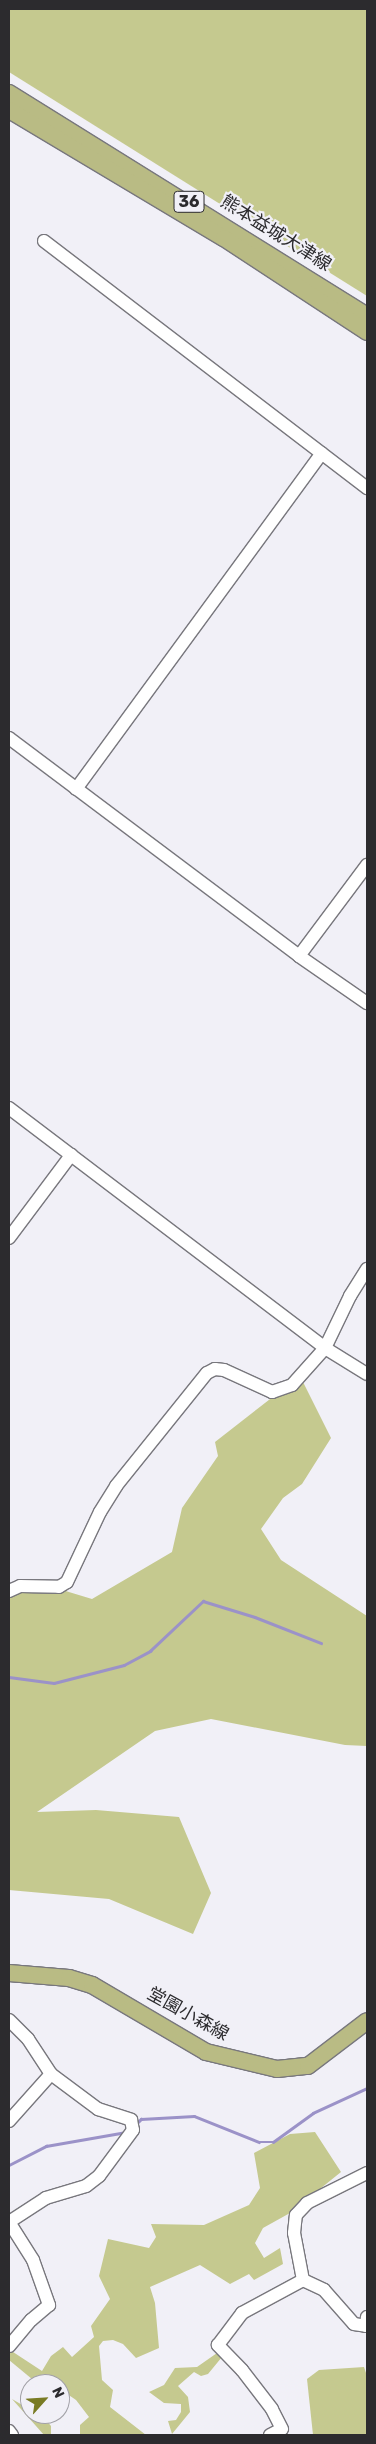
<!DOCTYPE html>
<html>
<head>
<meta charset="utf-8">
<style>
	body { margin:0 }
	#map { position:relative; width:376px; height:2444px; overflow:hidden; background:#f1f0f7; font-family:Rubik,"Noto Sans JP",sans-serif }
	div>[style] { position:absolute }
	.green>* { inset:0; background:#c5c98f }
	.stream>* { height:2.5px; margin:-1.25px; padding:0 1.25px; transform-origin:1.25px; border-radius:1.25px; background:#9b92c8 }
	.roads { filter:drop-shadow(1px 0 #78777d) drop-shadow(-1px 0 #78777d) drop-shadow(0 1px #78777d) drop-shadow(0 -1px #78777d) }
	.minor>* { height:12px; margin:-6px; padding:0 6px; transform-origin:6px; border-radius:6px; background:#fff }
	.major>* { height:16px; margin:-8px; padding:0 8px; transform-origin:8px; border-radius:8px; background:#b9bb84 }
	span { translate:-50% -50%; white-space:nowrap; text-align:center; line-height:1.15; -webkit-text-stroke:4.5px #f1f0f7; paint-order:stroke }
	.shield-label span { padding:1px 4px; background:#f1f0f7; border:1px solid; border-radius:4px; -webkit-text-stroke-width:0 }
	.shield-label { font-size:16px; color:#2c2b2e; font-weight:700 }
	.street-label { font-size:18px; color:#2c2b2e }
	.frame { position:absolute; inset:0; border:10px solid #2c2b2e; pointer-events:none }
	.north { position:absolute; left:20px; top:2374px; width:50px; height:50px; box-sizing:border-box; background:#f1f0f7; border:1px solid #a2a1a7; border-radius:50%; rotate:64deg; font-size:14px; font-weight:700; line-height:20px; text-align:center; color:#2c2b2e }
	.north::after { content:''; display:block; margin:auto; width:18px; height:22px; background:#797b24; clip-path:polygon(50% 0,100% 100%,50% 72%,0 100%) }
</style>
</head>
<body>
<div id="map">
	<div class="green">
		<i style="clip-path:polygon(9px 9px,367px 9px,367px 296px,9px 72px)"></i>
		<i style="clip-path:polygon(303px 1382px,331px 1438px,302px 1484px,283px 1498px,261px 1529px,281px 1560px,367px 1616px,367px 1746px,345px 1745px,211px 1719px,155px 1731px,37px 1812px,96px 1810px,179px 1817px,211px 1893px,193px 1934px,109px 1899px,9px 1890px,9px 1593px,59px 1589px,92px 1599px,172px 1552px,182px 1508px,218px 1456px,215px 1442px,274px 1396px)"></i>
		<i style="clip-path:polygon(315px 2132px,341px 2172px,290px 2213px,263px 2228px,255px 2243px,264px 2258px,280px 2248px,283px 2264px,254px 2280px,249px 2274px,230px 2284px,200px 2265px,150px 2287px,155px 2303px,159px 2348px,136px 2358px,123px 2344px,113px 2340px,103px 2341px,99px 2346px,102px 2380px,113px 2390px,110px 2407px,146px 2435px,80px 2435px,80px 2425px,89px 2417px,76px 2400px,60px 2389px,60px 2384px,38px 2384px,9px 2360px,10px 2350px,42px 2371px,51px 2356px,63px 2347px,72px 2357px,94px 2337px,91px 2326px,110px 2299px,99px 2276px,108px 2239px,149px 2248px,156px 2237px,151px 2224px,204px 2225px,249px 2205px,260px 2188px,254px 2153px,290px 2134px)"></i>
		<i style="clip-path:polygon(217px 2353px,222px 2357px,208px 2374px,201px 2376px,194px 2372px,178px 2386px,188px 2397px,190px 2412px,172px 2434px,168px 2421px,176px 2420px,181px 2412px,181px 2404px,164px 2403px,149px 2392px,164px 2385px,175px 2368px,197px 2367px)"></i>
		<i style="clip-path:polygon(364px 2367px,367px 2376px,367px 2435px,313px 2435px,307px 2379px,319px 2370px)"></i>
		<i style="clip-path:polygon(12px 2399px,24px 2406px,30px 2399px,30px 2414px,41px 2414px,51px 2426px,51px 2435px,44px 2435px)"></i>
	</div>
	<div class="stream">
		<i style="left:9px;top:1677px;width:45px;rotate:7.6deg"></i>
		<i style="left:54px;top:1683px;width:72px;rotate:-14.4deg"></i>
		<i style="left:124px;top:1665px;width:30px;rotate:-28deg"></i>
		<i style="left:150px;top:1651px;width:73px;rotate:-43.3deg"></i>
		<i style="left:203px;top:1601px;width:54px;rotate:17.1deg"></i>
		<i style="left:255px;top:1617px;width:71px;rotate:21.5deg"></i>
		<i style="left:136px;top:2124px;width:7px;rotate:-45deg"></i>
		<i style="left:141px;top:2119px;width:53px;rotate:-3.2deg"></i>
		<i style="left:194px;top:2116px;width:70px;rotate:21.8deg"></i>
		<i style="left:259px;top:2142px;width:14px"></i>
		<i style="left:273px;top:2142px;width:49px;rotate:-35.9deg"></i>
		<i style="left:313px;top:2113px;width:60px;rotate:-24.8deg"></i>
		<i style="left:9px;top:2165px;width:42px;rotate:-27.2deg"></i>
		<i style="left:46px;top:2146px;width:81px;rotate:-9.9deg"></i>
	</div>
	<div class="roads">
		<div class="minor">
			<i style="left:44px;top:241px;width:407px;rotate:37.4deg"></i>
			<i style="left:9px;top:738px;width:363px;rotate:36.9deg"></i>
			<i style="left:299px;top:956px;width:83px;rotate:34.7deg"></i>
			<i style="left:76px;top:789px;width:416px;rotate:-53.8deg"></i>
			<i style="left:299px;top:956px;width:114px;rotate:-53.2deg"></i>
			<i style="left:9px;top:1108px;width:397px;rotate:37.2deg"></i>
			<i style="left:325px;top:1348px;width:49px;rotate:31.8deg"></i>
			<i style="left:9px;top:1238px;width:104px;rotate:-53.2deg"></i>
			<i style="left:9px;top:1591px;width:12px;rotate:-24deg"></i>
			<i style="left:20px;top:1586px;width:39px;rotate:1deg"></i>
			<i style="left:59px;top:1587px;width:9px;rotate:-32deg"></i>
			<i style="left:67px;top:1582px;width:77px;rotate:-64.8deg"></i>
			<i style="left:100px;top:1512px;width:31px;rotate:-58deg"></i>
			<i style="left:116px;top:1486px;width:145px;rotate:-51.2deg"></i>
			<i style="left:207px;top:1373px;width:9px;rotate:-27deg"></i>
			<i style="left:215px;top:1369px;width:9px;rotate:6deg"></i>
			<i style="left:224px;top:1370px;width:53px;rotate:24.6deg"></i>
			<i style="left:272px;top:1392px;width:21px;rotate:-19deg"></i>
			<i style="left:292px;top:1385px;width:50px;rotate:-48.3deg"></i>
			<i style="left:325px;top:1348px;width:58px;rotate:-64.3deg"></i>
			<i style="left:350px;top:1296px;width:32px;rotate:-58deg"></i>
			<i style="left:9px;top:2020px;width:27px;rotate:45deg"></i>
			<i style="left:28px;top:2039px;width:42px;rotate:56.7deg"></i>
			<i style="left:51px;top:2074px;width:59px;rotate:36.7deg"></i>
			<i style="left:98px;top:2109px;width:35px;rotate:18deg"></i>
			<i style="left:131px;top:2120px;width:10px;rotate:79deg"></i>
			<i style="left:133px;top:2130px;width:57px;rotate:126.5deg"></i>
			<i style="left:99px;top:2176px;width:16px;rotate:142deg"></i>
			<i style="left:86px;top:2186px;width:42px;rotate:163.3deg"></i>
			<i style="left:46px;top:2198px;width:44px;rotate:147deg"></i>
			<i style="left:9px;top:2121px;width:63px;rotate:-48.2deg"></i>
			<i style="left:9px;top:2222px;width:45px;rotate:57.7deg"></i>
			<i style="left:33px;top:2260px;width:48px;rotate:70.4deg"></i>
			<i style="left:49px;top:2305px;width:23px;rotate:140deg"></i>
			<i style="left:31px;top:2320px;width:34px;rotate:130deg"></i>
			<i style="left:303px;top:2280px;width:48px;rotate:-100.8deg"></i>
			<i style="left:294px;top:2233px;width:18px;rotate:-84deg"></i>
			<i style="left:296px;top:2215px;width:16px;rotate:-47deg"></i>
			<i style="left:307px;top:2203px;width:67px;rotate:-26.6deg"></i>
			<i style="left:303px;top:2280px;width:23px;rotate:25deg"></i>
			<i style="left:324px;top:2290px;width:45px;rotate:48.6deg"></i>
			<i style="left:354px;top:2324px;width:12px;rotate:9deg"></i>
			<i style="left:366px;top:2326px;width:9px;rotate:-84deg"></i>
			<i style="left:9px;top:2431px;width:5px;rotate:53deg"></i>
			<i style="left:270px;top:2435px;width:13px;rotate:-27deg"></i>
			<i style="left:282px;top:2429px;width:22px;rotate:-117deg"></i>
			<i style="left:272px;top:2409px;width:49px;rotate:-127.6deg"></i>
			<i style="left:242px;top:2370px;width:35px;rotate:-134deg"></i>
			<i style="left:218px;top:2345px;width:40px;rotate:-53deg"></i>
			<i style="left:242px;top:2313px;width:69px;rotate:-28.4deg"></i>
		</div>
		<div class="major">
			<i style="left:9px;top:93px;width:422px;rotate:31.9deg"></i>
			<i style="left:9px;top:110px;width:250px;rotate:30.8deg"></i>
			<i style="left:224px;top:238px;width:171px;rotate:33.3deg"></i>
			<i style="left:9px;top:1973px;width:60px;rotate:4.8deg"></i>
			<i style="left:69px;top:1978px;width:24px;rotate:17deg"></i>
			<i style="left:92px;top:1985px;width:132px;rotate:30.4deg"></i>
			<i style="left:206px;top:2052px;width:73px;rotate:13.5deg"></i>
			<i style="left:277px;top:2069px;width:31px;rotate:-6deg"></i>
			<i style="left:308px;top:2066px;width:74px;rotate:-37.3deg"></i>
		</div>
	</div>
	<div class="shield-label">
		<span style="left:189px;top:202px">36</span>
	</div>
	<div class="street-label">
		<span style="left:276px;top:233px;rotate:32deg">熊本益城大津線</span>
		<span style="left:188px;top:2014px;rotate:29deg">堂園小森線</span>
	</div>
	<div class="frame"></div>
	<div class="north">N</div>
</div>
</body>
</html>
